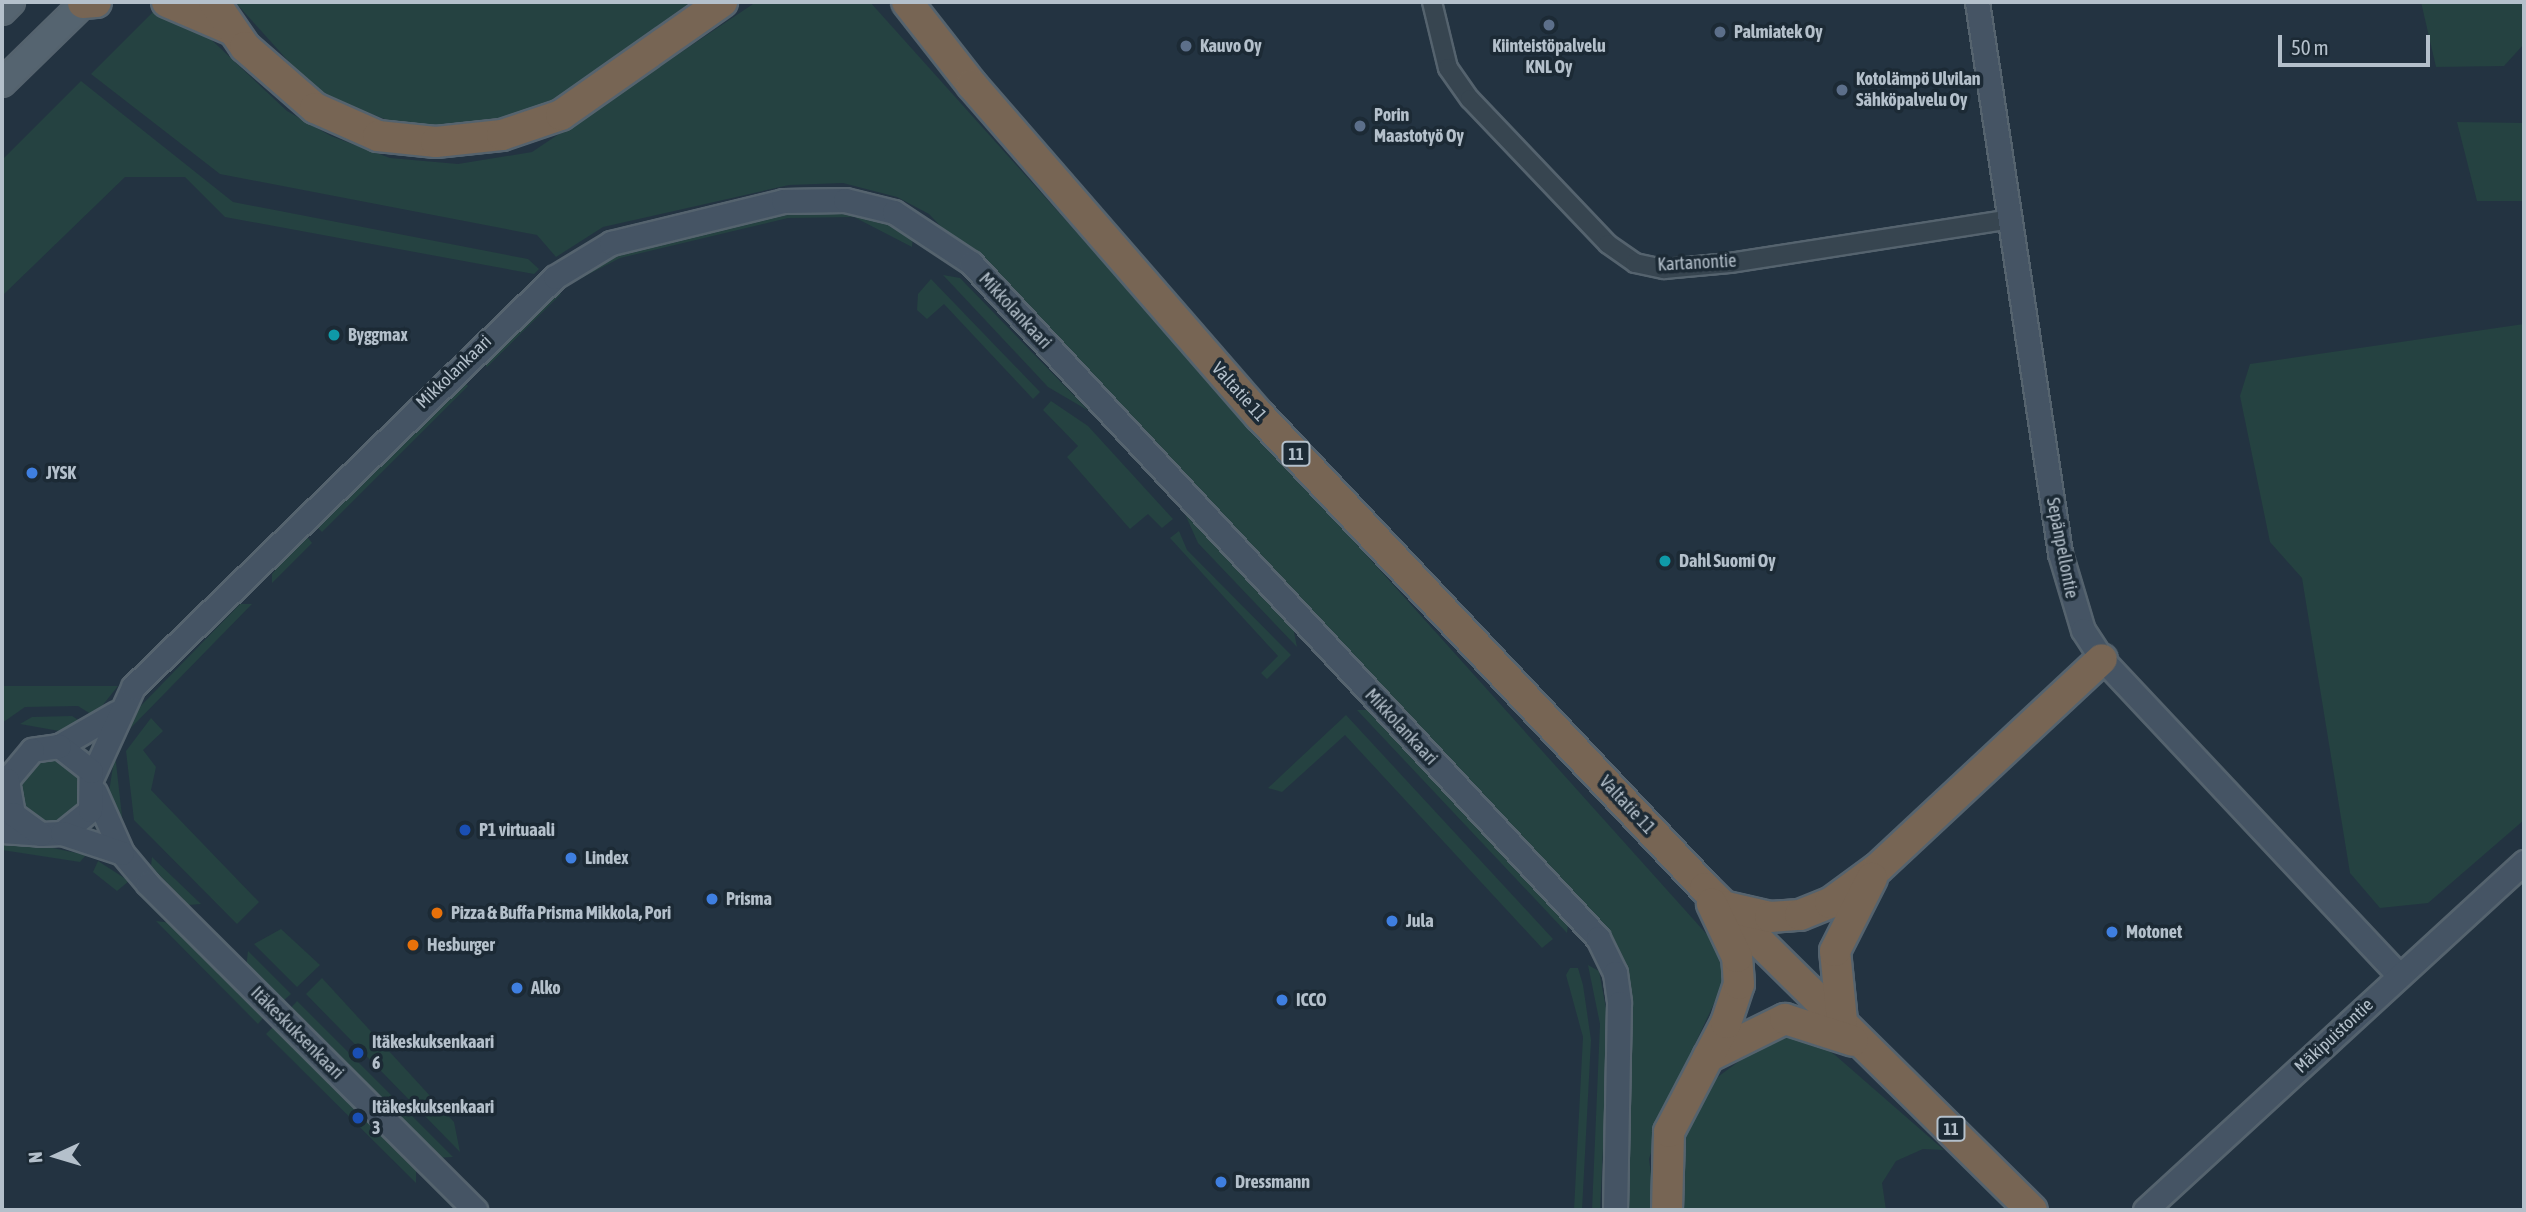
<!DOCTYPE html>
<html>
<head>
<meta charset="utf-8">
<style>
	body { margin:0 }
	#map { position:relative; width:2526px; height:1212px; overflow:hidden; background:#233341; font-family:"Asap Condensed",sans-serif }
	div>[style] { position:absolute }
	.green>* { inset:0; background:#254241 }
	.round { border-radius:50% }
	.roads { filter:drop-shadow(2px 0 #55636e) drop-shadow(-2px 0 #55636e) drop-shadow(0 2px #55636e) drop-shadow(0 -2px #55636e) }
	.street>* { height:18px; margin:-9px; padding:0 9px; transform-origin:9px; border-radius:9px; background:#374550 }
	.secondary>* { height:23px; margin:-11.5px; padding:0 11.5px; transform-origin:11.5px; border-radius:11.5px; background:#455464 }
	.primary>* { height:26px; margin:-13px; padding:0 13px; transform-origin:13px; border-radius:13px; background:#556470 }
	.highway>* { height:30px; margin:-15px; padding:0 15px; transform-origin:15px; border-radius:15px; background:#776554 }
	.dots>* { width:19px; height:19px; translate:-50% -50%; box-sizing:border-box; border:4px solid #1c2a35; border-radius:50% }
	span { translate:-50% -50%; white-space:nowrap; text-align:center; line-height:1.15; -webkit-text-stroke:7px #1c2a35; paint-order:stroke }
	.shield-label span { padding:2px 5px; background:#1c2a35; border:2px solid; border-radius:5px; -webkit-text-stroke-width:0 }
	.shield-label { font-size:16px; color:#b4c0cb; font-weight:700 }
	.poi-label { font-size:18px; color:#b4c0cb; font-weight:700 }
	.left { translate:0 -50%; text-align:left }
	.street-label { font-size:18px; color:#b4c0cb }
	.frame { position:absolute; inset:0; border:4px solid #b4c0cb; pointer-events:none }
	.north { position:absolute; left:21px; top:1121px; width:70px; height:70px; -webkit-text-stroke:5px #1c2a35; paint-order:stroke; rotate:266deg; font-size:19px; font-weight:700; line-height:28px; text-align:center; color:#b4c0cb }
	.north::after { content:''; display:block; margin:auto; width:24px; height:32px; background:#b4c0cb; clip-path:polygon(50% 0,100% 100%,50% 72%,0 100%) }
	.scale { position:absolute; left:2278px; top:35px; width:152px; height:32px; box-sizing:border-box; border:4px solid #b4c0cb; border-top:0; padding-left:9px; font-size:21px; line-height:24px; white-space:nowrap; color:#b4c0cb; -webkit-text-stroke:5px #1c2a35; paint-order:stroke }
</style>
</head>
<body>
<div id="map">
	<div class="green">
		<i style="clip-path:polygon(235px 2px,691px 2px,554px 101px,500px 121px,408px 128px,317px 93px)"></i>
		<i style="clip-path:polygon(756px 2px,870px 2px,1720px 949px,1726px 978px,1664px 1110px,1649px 1159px,1656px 1210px,1627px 1210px,1630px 1001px,1626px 972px,1608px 931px,929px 214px,897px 197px,843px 183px,789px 185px,603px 227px,556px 257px,537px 235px,220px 174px,91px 74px,157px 8px,201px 30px,287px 111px,331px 136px,390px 158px,458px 164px,532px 152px)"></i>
		<i style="clip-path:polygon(2421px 2px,2524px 2px,2524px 44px,2504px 66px,2436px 67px)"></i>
		<i style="clip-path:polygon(81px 81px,233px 202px,528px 259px,539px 269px,534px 274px,225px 217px,185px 177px,125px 177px,2px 296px,2px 160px)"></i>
		<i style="clip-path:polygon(2457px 122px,2524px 123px,2524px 201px,2477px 201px)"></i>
		<i style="clip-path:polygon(821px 206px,876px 213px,913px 233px,912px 247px,854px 217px,788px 218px,620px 258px,570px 284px,565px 279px,613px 252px)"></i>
		<i style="clip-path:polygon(943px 275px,960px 278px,1089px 411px,1048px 387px)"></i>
		<i style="clip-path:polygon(931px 279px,1040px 392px,1033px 399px,944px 304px,927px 319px,917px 310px,918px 294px)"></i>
		<i style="clip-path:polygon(555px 289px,561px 294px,487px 367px,482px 361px)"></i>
		<i style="clip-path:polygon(2524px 324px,2524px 820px,2428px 903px,2380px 908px,2350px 873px,2302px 578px,2270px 542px,2240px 396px,2250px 364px)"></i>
		<i style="clip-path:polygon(463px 381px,468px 386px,322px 532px,317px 527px)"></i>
		<i style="clip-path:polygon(1051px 401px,1088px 426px,1173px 519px,1162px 528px,1148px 514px,1130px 529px,1067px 457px,1078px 446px,1043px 410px)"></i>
		<i style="clip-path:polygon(1185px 514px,1293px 627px,1297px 647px,1198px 543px)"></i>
		<i style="clip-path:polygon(1179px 531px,1187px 550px,1291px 655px,1267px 679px,1261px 673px,1278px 656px,1170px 538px)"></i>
		<i style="clip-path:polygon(306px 535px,312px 543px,272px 583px,272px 574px)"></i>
		<i style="clip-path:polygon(240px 604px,252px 604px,121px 738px,126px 721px)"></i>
		<i style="clip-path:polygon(2px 686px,118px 686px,94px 716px,78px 706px,25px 707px,2px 723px)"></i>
		<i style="clip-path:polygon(1357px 710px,1371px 710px,1569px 916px,1567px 933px)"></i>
		<i style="clip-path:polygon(1346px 715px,1553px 939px,1542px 948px,1345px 735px,1282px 792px,1268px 788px)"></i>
		<i style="clip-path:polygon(72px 716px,80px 721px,65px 732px,20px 724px,32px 717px)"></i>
		<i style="clip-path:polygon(151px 718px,163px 731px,143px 750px,156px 767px,151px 790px,259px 902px,237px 924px,134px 820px,126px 751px)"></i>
		<i style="clip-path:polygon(115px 754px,123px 825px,108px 798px)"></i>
		<i class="round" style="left:21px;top:759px;width:62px;height:62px"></i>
		<i style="clip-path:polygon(20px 841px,86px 855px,80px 862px,2px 850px,2px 842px)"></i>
		<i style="clip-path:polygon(152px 857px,201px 904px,188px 905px,151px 866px)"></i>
		<i style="clip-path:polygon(98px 861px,129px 881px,117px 891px,93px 872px)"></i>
		<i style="clip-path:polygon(156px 921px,172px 923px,264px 1017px,258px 1024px)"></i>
		<i style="clip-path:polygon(281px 929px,320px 965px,297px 987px,254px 944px)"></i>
		<i style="clip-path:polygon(248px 951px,291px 994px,282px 1002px,246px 968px)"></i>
		<i style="clip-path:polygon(1588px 965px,1599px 971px,1609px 1024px,1600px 1210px,1592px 1210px,1600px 1024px)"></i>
		<i style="clip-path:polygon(1570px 968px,1578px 968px,1583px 985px,1591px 1040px,1582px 1210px,1574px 1210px,1583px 1037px,1566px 975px)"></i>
		<i style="clip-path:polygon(322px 978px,454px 1122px,460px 1152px,306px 994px)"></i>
		<i style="clip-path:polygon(297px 1001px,453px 1157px,435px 1158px,288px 1011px)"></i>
		<i style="clip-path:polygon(273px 1027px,416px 1169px,416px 1183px,266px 1034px)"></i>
		<i style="clip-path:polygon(1781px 1030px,1801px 1033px,1835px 1055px,1944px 1150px,1923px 1149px,1896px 1161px,1882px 1183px,1886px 1210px,1676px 1210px,1674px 1162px,1689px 1115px,1711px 1082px)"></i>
	</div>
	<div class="roads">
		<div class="street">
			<i style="left:1432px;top:2px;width:68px;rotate:76.4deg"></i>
			<i style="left:1448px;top:68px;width:38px;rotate:55deg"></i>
			<i style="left:1470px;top:99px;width:200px;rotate:46.4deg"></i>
			<i style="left:1608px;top:244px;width:33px;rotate:35deg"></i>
			<i style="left:1635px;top:263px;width:30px;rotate:12deg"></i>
			<i style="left:1664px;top:269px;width:66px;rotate:-5.2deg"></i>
			<i style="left:1730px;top:263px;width:284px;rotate:-8.9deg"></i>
		</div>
		<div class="secondary">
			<i style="left:1977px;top:2px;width:557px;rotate:81.43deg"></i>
			<i style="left:2060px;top:553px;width:80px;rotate:73.4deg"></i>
			<i style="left:2083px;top:630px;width:35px;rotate:57deg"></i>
			<i style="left:2102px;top:659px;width:434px;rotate:46.8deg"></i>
			<i style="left:59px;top:746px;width:66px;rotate:-30.1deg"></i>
			<i style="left:92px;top:777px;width:99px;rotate:-65.5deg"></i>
			<i style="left:133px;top:687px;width:588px;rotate:-44.17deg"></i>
			<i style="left:555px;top:277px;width:66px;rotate:-31.3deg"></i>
			<i style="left:611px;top:243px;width:177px;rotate:-13.7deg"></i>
			<i style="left:783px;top:201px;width:62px;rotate:-0.9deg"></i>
			<i style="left:845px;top:200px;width:50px;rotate:13.8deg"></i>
			<i style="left:894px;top:212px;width:92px;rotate:33.5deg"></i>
			<i style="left:971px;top:263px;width:921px;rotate:47.11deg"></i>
			<i style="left:1598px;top:938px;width:39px;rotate:64deg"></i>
			<i style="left:1615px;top:973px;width:30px;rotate:82deg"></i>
			<i style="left:1619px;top:1003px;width:207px;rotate:91.1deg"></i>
			<i style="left:95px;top:792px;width:67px;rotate:66.1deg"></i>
			<i style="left:122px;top:853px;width:40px;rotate:50deg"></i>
			<i style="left:148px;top:884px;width:462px;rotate:44.9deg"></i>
			<i style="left:2px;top:831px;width:39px;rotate:4deg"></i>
			<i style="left:41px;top:834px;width:21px;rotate:-3deg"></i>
			<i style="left:62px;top:833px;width:36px;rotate:-39deg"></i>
			<i style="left:90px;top:810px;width:39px;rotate:-89deg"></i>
			<i style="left:91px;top:771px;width:41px;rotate:-142deg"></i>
			<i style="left:59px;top:746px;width:27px;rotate:172deg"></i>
			<i style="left:32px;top:750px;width:39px;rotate:130deg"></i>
			<i style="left:7px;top:780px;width:35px;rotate:80deg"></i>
			<i style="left:13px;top:814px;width:34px;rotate:36deg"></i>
			<i style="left:62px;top:833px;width:63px;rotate:18.4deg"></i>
			<i style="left:2145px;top:1210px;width:515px;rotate:-42.56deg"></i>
		</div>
		<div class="primary">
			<i style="left:2px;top:11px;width:13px;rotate:-45deg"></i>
			<i style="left:2px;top:83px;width:116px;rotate:-44.3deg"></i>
		</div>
		<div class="highway">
			<i style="left:167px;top:2px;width:71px;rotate:23.3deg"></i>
			<i style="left:214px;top:2px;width:55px;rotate:55.4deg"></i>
			<i style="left:245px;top:47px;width:93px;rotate:41.1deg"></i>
			<i style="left:315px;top:108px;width:69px;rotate:24deg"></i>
			<i style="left:378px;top:136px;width:58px;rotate:5.9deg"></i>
			<i style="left:436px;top:142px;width:66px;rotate:-6.1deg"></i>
			<i style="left:502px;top:135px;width:62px;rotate:-18.7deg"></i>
			<i style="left:561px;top:115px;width:197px;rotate:-35.1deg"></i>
			<i style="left:907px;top:2px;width:105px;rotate:51.9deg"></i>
			<i style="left:972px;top:85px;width:439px;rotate:49deg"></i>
			<i style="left:1260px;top:416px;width:649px;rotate:46.69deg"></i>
			<i style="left:1705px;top:888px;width:459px;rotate:44.6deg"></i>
			<i style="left:83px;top:3px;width:13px;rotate:-4deg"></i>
			<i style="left:1723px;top:906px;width:48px;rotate:13.2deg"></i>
			<i style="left:1770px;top:917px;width:30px;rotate:-4deg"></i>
			<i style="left:1800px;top:915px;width:32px;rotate:-22deg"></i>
			<i style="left:1830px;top:903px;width:59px;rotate:-36.1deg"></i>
			<i style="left:1878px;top:868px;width:306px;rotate:-43deg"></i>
			<i style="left:1842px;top:1021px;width:70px;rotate:-95.7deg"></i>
			<i style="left:1835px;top:951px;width:82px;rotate:-63.1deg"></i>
			<i style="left:1708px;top:1057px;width:86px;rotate:-26.3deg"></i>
			<i style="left:1785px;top:1019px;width:71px;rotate:17.9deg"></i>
			<i style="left:1667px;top:1210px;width:78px;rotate:-88.5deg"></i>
			<i style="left:1669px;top:1132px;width:123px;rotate:-62.4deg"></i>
			<i style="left:1726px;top:1023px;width:41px;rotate:-71.6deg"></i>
			<i style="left:1739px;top:984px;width:27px;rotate:-94deg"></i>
			<i style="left:1737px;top:957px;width:59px;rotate:-115.3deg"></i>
		</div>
	</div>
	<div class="dots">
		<i style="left:1549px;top:25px;background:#5c6f8a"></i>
		<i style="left:1720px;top:32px;background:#5c6f8a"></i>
		<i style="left:1186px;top:46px;background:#5c6f8a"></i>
		<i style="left:1842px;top:90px;background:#5c6f8a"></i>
		<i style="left:1360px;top:126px;background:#5c6f8a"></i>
		<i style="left:334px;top:335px;background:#0f9aa8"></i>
		<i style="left:32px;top:473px;background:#3f7fe0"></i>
		<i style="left:1665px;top:561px;background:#0f9aa8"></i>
		<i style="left:465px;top:830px;background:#1a4fb4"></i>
		<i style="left:571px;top:858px;background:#3f7fe0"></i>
		<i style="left:712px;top:899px;background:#3f7fe0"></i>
		<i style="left:437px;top:913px;background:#e8710a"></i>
		<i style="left:1392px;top:921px;background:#3f7fe0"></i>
		<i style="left:2112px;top:932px;background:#3f7fe0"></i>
		<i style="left:413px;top:945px;background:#e8710a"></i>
		<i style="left:517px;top:988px;background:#3f7fe0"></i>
		<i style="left:1282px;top:1000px;background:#3f7fe0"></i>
		<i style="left:358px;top:1053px;background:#1a4fb4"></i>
		<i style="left:358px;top:1118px;background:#1a4fb4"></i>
		<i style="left:1221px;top:1182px;background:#3f7fe0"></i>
	</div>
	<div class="shield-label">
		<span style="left:1296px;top:454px">11</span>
		<span style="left:1951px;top:1129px">11</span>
	</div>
	<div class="poi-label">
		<span class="left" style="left:1734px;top:32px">Palmiatek Oy</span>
		<span class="left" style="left:1200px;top:46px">Kauvo Oy</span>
		<span style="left:1549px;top:57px">Kiinteistöpalvelu<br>KNL Oy</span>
		<span class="left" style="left:1856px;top:90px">Kotolämpö Ulvilan<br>Sähköpalvelu Oy</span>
		<span class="left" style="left:1374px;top:126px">Porin<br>Maastotyö Oy</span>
		<span class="left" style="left:348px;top:335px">Byggmax</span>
		<span class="left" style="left:46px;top:473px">JYSK</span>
		<span class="left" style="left:1679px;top:561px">Dahl Suomi Oy</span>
		<span class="left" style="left:479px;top:830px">P1 virtuaali</span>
		<span class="left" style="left:585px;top:858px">Lindex</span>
		<span class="left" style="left:726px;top:899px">Prisma</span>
		<span class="left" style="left:451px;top:913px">Pizza &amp; Buffa Prisma Mikkola, Pori</span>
		<span class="left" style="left:1406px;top:921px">Jula</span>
		<span class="left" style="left:2126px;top:932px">Motonet</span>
		<span class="left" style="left:427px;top:945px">Hesburger</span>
		<span class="left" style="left:531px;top:988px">Alko</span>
		<span class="left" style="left:1296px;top:1000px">ICCO</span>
		<span class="left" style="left:372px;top:1053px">Itäkeskuksenkaari<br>6</span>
		<span class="left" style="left:372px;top:1118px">Itäkeskuksenkaari<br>3</span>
		<span class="left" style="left:1235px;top:1182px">Dressmann</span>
	</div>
	<div class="street-label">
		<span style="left:1697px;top:263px;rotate:-3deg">Kartanontie</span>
		<span style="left:1015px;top:311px;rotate:47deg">Mikkolankaari</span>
		<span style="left:454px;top:372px;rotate:-44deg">Mikkolankaari</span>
		<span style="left:1239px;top:392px;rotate:48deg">Valtatie 11</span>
		<span style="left:2062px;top:548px;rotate:79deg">Sepänpellontie</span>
		<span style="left:1401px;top:727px;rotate:47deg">Mikkolankaari</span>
		<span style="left:1627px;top:805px;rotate:47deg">Valtatie 11</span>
		<span style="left:297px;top:1033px;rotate:45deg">Itäkeskuksenkaari</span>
		<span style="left:2334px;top:1036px;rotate:-43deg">Mäkipuistontie</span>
	</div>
	<div class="frame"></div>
	<div class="north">N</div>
	<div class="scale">50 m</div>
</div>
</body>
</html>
